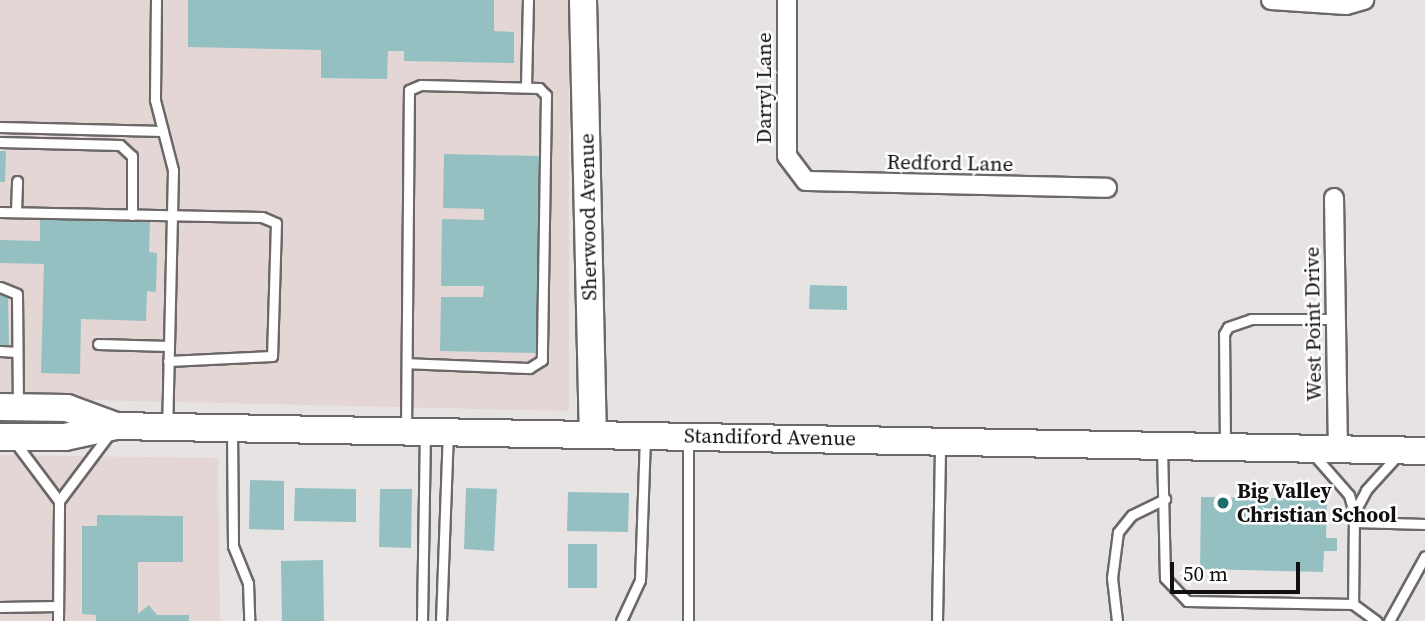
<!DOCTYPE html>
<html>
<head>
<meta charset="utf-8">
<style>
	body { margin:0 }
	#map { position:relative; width:1425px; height:621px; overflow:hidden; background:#e8e3e3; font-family:"Source Serif 4",serif }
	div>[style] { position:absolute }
	.built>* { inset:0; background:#e3d6d5 }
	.building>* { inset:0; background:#95c0c2 }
	.roads { filter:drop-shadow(2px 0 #6c6867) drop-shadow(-2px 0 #6c6867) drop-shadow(0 2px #6c6867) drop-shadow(0 -2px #6c6867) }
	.lane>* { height:9px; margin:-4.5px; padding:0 4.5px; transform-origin:4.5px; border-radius:4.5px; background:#fff }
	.street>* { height:18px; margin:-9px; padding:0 9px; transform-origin:9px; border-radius:9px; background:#fff }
	.secondary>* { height:26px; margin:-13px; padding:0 13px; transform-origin:13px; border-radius:13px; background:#fff }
	.dots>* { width:19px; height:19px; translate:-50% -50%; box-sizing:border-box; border:4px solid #fff; border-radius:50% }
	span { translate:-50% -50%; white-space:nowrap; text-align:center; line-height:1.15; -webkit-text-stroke:5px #fff; paint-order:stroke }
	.street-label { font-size:21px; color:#110f0f }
	.poi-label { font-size:21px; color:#110f0f; font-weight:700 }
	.left { translate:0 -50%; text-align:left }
	.scale { position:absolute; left:1170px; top:562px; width:130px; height:32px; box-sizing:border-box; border:4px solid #110f0f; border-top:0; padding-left:9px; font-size:21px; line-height:24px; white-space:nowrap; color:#110f0f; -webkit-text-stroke:5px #fff; paint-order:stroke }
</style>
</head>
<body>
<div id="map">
	<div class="built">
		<i style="clip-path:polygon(0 0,569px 0,569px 411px,0 398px)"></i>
		<i style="clip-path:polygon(0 455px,218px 458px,220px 621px,0 621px)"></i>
	</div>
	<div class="building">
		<i style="clip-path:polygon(188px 0,494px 0,494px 31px,514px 32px,514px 63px,404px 61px,404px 51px,388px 51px,387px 79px,321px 78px,321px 50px,188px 47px)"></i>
		<i style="clip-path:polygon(0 151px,6px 151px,5px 182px,0 182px)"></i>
		<i style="clip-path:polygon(444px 154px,540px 156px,537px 353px,440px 351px,441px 297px,483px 297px,484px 286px,441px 286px,442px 219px,484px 220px,484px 209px,443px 208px)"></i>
		<i style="clip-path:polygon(40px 219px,150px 222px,149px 252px,157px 253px,156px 292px,147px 291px,146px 321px,81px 319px,80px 374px,41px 373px,44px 264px,0 263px,0 240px,40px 241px)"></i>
		<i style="clip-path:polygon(810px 285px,847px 286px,847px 310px,809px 309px)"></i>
		<i style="clip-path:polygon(0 294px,8px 294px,9px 347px,0 347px)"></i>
		<i style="clip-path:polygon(250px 480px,284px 481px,284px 530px,249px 529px)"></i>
		<i style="clip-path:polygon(295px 488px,356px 489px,356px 522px,294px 521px)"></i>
		<i style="clip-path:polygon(466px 488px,497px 489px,494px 551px,464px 549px)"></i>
		<i style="clip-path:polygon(380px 489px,412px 489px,411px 548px,379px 547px)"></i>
		<i style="clip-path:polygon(568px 492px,629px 493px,628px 532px,567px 531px)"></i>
		<i style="clip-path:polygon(1201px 497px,1327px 499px,1326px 538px,1337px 538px,1337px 551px,1324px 551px,1323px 572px,1200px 569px)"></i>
		<i style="clip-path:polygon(97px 515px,183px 516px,183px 562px,138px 562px,138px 614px,149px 605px,157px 615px,189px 615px,189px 621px,96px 621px,96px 615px,82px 614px,82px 526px,97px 526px)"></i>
		<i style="clip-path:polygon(568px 544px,597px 544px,597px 588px,568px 588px)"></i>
		<i style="clip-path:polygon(323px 560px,324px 621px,282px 621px,281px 561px)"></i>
	</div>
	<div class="roads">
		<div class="lane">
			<i style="left:156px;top:0;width:100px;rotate:90.6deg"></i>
			<i style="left:155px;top:100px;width:72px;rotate:75.6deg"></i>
			<i style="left:173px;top:170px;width:256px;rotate:91.3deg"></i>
			<i style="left:526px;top:87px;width:87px;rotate:-88.7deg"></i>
			<i style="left:0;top:127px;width:163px;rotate:1.4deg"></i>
			<i style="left:0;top:142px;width:120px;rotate:1.4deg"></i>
			<i style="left:120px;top:145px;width:16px;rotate:43deg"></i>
			<i style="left:132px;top:156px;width:59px;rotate:90deg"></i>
			<i style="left:0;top:212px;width:262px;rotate:1.1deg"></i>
			<i style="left:262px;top:217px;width:15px;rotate:23deg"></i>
			<i style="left:276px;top:223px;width:133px;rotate:91.7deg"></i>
			<i style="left:272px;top:356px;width:104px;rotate:177.2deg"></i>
			<i style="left:16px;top:212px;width:31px;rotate:-88deg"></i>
			<i style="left:0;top:287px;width:18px;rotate:22deg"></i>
			<i style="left:17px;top:294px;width:111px;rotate:89.5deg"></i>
			<i style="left:98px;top:344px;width:71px;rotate:1.6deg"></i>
			<i style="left:0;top:351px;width:17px;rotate:3deg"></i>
			<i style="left:232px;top:430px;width:116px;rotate:89.5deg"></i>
			<i style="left:233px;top:546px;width:40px;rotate:68deg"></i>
			<i style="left:248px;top:583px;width:38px;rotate:88deg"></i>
			<i style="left:406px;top:430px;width:340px;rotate:-89.5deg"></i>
			<i style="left:409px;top:90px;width:13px;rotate:-23deg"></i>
			<i style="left:421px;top:85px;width:118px;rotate:1.5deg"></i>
			<i style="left:539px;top:88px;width:10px;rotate:45deg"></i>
			<i style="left:546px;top:95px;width:265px;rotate:90.9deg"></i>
			<i style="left:542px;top:360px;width:15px;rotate:148deg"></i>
			<i style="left:529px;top:368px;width:122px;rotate:-177.7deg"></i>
			<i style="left:14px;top:441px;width:75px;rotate:53.1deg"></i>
			<i style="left:688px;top:441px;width:180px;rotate:90deg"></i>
			<i style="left:1225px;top:445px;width:111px;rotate:-90.5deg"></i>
			<i style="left:1224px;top:334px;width:8px;rotate:-60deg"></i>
			<i style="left:1228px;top:327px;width:24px;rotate:-19deg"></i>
			<i style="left:1251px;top:319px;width:85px"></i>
			<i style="left:1162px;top:447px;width:131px;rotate:88.7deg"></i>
			<i style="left:1165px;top:578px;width:32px;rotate:46deg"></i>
			<i style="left:1187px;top:601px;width:166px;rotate:1deg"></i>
			<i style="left:1353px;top:604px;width:29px;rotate:36deg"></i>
			<i style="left:1314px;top:455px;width:53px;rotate:48.8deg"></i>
			<i style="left:1349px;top:495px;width:19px;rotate:74deg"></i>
			<i style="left:1354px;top:513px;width:91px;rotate:90.6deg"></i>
			<i style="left:1354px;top:513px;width:26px;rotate:-62deg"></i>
			<i style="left:1366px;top:490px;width:46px;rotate:-47.6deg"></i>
			<i style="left:1354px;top:522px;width:71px;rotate:1.6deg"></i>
			<i style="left:0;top:607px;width:58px;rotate:-1deg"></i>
			<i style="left:58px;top:621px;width:120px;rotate:-89.5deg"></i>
			<i style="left:59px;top:501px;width:85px;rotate:-53.1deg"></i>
			<i style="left:422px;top:621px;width:185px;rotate:-89.1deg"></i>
			<i style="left:441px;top:621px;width:187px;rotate:-87.9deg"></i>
			<i style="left:621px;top:621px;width:45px;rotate:-65.1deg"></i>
			<i style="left:640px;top:580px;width:140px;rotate:-88deg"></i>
			<i style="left:937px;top:621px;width:175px;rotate:-89deg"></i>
			<i style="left:1117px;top:621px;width:43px;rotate:-96.6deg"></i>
			<i style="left:1112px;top:578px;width:46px;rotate:-82.6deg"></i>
			<i style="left:1118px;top:532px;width:22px;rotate:-51deg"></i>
			<i style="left:1132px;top:515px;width:37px;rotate:-26deg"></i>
			<i style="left:1389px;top:621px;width:74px;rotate:-61deg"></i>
		</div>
		<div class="street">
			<i style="left:787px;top:0;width:156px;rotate:90deg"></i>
			<i style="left:787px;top:156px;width:31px;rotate:53deg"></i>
			<i style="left:806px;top:181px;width:301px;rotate:1.3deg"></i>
			<i style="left:1271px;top:0;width:75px;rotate:3.8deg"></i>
			<i style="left:1346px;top:5px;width:19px;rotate:-16deg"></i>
			<i style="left:1334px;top:198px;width:252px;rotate:89.1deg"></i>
		</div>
		<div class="secondary">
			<i style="left:583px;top:0;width:433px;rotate:88.7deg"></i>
			<i style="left:0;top:407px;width:67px;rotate:0.9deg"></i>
			<i style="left:67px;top:408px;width:52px;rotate:20.2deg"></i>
			<i style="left:0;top:437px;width:65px"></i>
			<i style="left:65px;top:437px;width:52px;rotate:-12.2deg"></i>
			<i style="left:116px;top:426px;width:1309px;rotate:1.09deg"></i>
		</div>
	</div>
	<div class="dots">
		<i style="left:1223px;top:503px;background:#1e6b6e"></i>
	</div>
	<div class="street-label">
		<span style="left:764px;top:88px;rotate:-90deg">Darryl Lane</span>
		<span style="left:950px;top:163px;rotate:1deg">Redford Lane</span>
		<span style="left:588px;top:217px;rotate:-91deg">Sherwood Avenue</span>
		<span style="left:1313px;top:324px;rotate:-91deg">West Point Drive</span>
		<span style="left:770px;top:437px;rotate:1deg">Standiford Avenue</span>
	</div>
	<div class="poi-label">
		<span class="left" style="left:1237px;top:503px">Big Valley<br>Christian School</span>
	</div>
	<div class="scale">50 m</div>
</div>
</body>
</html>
